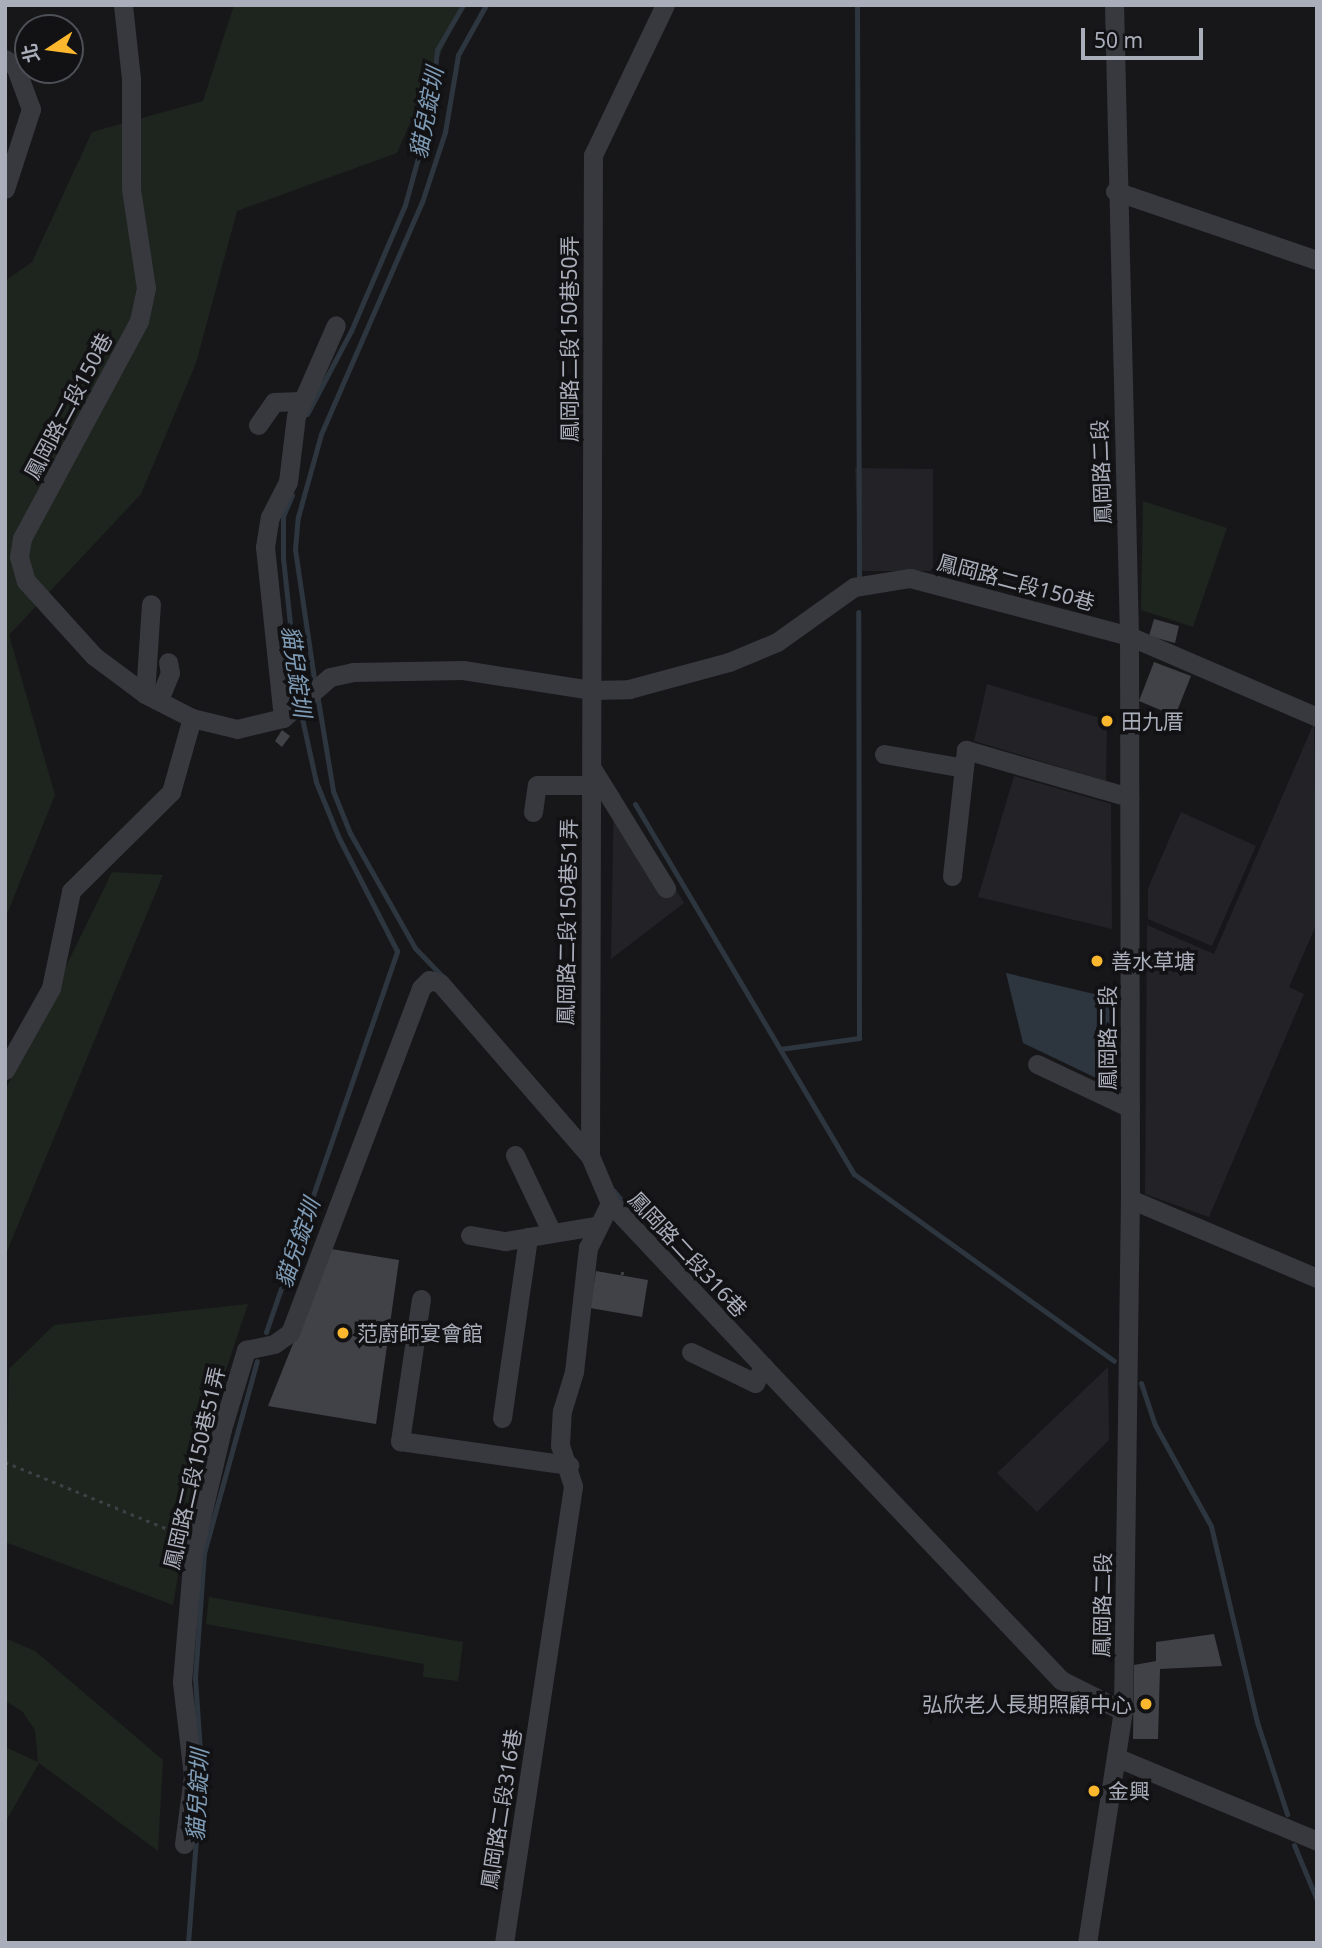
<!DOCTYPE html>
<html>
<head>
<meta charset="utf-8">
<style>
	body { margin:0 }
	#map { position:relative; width:1322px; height:1948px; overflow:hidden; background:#17171a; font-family:"Noto Sans","Noto Sans TC",sans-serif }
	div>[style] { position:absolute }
	.built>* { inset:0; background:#232327 }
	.green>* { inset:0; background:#1d251e }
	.water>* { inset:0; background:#2d363f }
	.stream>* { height:5px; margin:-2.5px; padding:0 2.5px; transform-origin:2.5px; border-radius:2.5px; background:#2d363f }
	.building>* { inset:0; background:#414247 }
	.path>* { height:2.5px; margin-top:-1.25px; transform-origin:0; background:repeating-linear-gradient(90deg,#3e4046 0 3.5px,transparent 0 8.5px) }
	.minor>* { height:19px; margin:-9.5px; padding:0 9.5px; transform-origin:9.5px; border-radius:9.5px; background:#38393f }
	.dots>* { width:19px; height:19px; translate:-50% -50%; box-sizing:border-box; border:4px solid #121215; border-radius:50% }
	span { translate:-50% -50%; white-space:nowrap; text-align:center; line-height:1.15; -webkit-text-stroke:7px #121215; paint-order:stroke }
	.street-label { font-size:21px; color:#a9aeba }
	.poi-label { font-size:21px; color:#a9aeba }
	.left { translate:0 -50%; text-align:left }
	.right { translate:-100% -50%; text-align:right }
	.water-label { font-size:23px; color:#7f9cb6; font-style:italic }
	.frame { position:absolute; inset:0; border:7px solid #a9aeba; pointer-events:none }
	.north { position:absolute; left:14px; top:14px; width:70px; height:70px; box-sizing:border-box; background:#121215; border:2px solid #4e5057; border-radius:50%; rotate:257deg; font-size:19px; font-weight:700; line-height:28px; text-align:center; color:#a9aeba }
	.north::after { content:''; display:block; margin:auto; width:24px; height:32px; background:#fbb72e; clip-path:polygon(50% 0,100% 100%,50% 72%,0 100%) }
	.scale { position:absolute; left:1081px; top:28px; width:122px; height:32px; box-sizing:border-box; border:4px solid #a9aeba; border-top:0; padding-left:9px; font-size:21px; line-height:24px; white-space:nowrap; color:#a9aeba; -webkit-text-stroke:5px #121215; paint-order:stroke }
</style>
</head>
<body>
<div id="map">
	<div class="built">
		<i style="clip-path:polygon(855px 468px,933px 469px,933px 571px,860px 571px)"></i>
		<i style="clip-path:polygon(987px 684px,1107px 720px,1106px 781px,974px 741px)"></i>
		<i style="clip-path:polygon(1314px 723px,1317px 923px,1289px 987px,1304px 994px,1209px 1217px,1145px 1194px,1147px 925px,1214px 954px)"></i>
		<i style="clip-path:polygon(1014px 776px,1111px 804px,1112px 929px,978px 897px)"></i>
		<i style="clip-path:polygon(614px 785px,684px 903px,611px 959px)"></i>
		<i style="clip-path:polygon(1181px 812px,1256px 846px,1212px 946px,1148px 919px,1148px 888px)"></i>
		<i style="clip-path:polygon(1108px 1367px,1109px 1440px,1037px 1512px,997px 1473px)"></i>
	</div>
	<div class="green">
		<i style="clip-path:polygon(234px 5px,462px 5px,397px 153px,237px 211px,196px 363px,141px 494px,9px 635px,55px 795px,5px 919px,5px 281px,32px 262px,92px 132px,203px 101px)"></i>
		<i style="clip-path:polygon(1143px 501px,1227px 528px,1193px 627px,1141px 610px)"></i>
		<i style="clip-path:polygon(112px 872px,163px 875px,5px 1256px,5px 1091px)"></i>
		<i style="clip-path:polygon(248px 1304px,200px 1447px,173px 1605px,5px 1542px,9px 1369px,54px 1325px)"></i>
		<i style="clip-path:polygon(209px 1597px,463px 1642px,458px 1681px,423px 1677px,424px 1664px,206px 1624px)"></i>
		<i style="clip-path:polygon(5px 1638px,35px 1651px,163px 1760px,158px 1851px,39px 1763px,5px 1823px,5px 1747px,38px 1762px,35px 1730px,22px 1711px,5px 1701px)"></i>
	</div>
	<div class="water">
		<i style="clip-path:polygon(1006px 973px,1111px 998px,1113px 1086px,1023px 1043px)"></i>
	</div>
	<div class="stream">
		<i style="left:857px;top:5px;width:575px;rotate:89.8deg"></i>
		<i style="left:307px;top:414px;width:94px;rotate:-62.1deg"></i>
		<i style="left:351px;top:331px;width:137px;rotate:-66.8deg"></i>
		<i style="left:405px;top:205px;width:94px;rotate:-74.6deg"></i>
		<i style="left:430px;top:114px;width:64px;rotate:-83.8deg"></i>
		<i style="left:437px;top:50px;width:52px;rotate:-60deg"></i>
		<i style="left:292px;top:495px;width:23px;rotate:113deg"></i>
		<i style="left:283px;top:516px;width:42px;rotate:90deg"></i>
		<i style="left:283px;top:558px;width:142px;rotate:83.9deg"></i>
		<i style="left:315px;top:685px;width:137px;rotate:-98.4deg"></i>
		<i style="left:295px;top:549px;width:32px;rotate:-85deg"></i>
		<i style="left:298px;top:517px;width:86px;rotate:-74.5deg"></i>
		<i style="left:321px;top:434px;width:253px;rotate:-66.5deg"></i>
		<i style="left:422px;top:202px;width:74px;rotate:-71.8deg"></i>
		<i style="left:445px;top:132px;width:78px;rotate:-80.4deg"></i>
		<i style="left:458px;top:55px;width:57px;rotate:-60.8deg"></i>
		<i style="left:317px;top:694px;width:98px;rotate:80.6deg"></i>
		<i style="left:333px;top:791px;width:45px;rotate:68deg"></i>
		<i style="left:350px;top:833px;width:132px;rotate:60.5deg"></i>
		<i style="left:415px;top:948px;width:40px;rotate:46deg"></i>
		<i style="left:635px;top:804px;width:430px;rotate:59.4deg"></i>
		<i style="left:854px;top:1174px;width:320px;rotate:35.7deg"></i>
		<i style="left:780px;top:1049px;width:80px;rotate:-7.9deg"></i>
		<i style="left:859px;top:1038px;width:426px;rotate:-90.1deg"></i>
		<i style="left:614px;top:1191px;width:28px;rotate:51deg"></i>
		<i style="left:266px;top:1332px;width:403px;rotate:-71deg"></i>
		<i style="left:397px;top:951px;width:129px;rotate:-117.2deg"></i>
		<i style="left:338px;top:836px;width:58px;rotate:-112.2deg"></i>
		<i style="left:316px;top:782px;width:75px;rotate:-102.4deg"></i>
		<i style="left:1141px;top:1383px;width:44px;rotate:71.6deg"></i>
		<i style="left:1155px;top:1425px;width:115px;rotate:61deg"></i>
		<i style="left:1211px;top:1526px;width:201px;rotate:76.8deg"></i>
		<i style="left:1257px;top:1722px;width:97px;rotate:71.9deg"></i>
		<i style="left:201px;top:1766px;width:88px;rotate:-93.9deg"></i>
		<i style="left:195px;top:1678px;width:125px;rotate:-85.9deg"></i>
		<i style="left:204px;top:1553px;width:199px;rotate:-74.6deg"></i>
		<i style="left:1294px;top:1845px;width:60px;rotate:67.3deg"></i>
		<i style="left:188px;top:1943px;width:142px;rotate:-85.6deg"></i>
	</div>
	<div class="building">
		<i style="clip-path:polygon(1154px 619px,1179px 626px,1175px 643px,1149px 636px)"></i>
		<i style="clip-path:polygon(1154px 662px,1191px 676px,1175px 716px,1139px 701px)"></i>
		<i style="clip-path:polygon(282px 730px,290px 736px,282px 747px,275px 741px)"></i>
		<i style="clip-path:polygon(331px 1249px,399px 1260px,376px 1424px,268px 1406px)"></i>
		<i style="clip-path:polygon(596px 1271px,648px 1280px,642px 1317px,590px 1308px)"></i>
		<i style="clip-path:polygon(1214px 1634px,1222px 1666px,1160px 1669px,1158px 1739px,1133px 1739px,1134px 1665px,1156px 1661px,1156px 1642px)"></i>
	</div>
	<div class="path">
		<i style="left:622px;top:1275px;width:8px;rotate:-83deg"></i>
		<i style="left:5px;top:1462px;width:189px;rotate:22.4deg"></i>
	</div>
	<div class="minor">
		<i style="left:123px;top:5px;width:74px;rotate:83.8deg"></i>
		<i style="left:131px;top:79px;width:110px;rotate:90deg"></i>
		<i style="left:131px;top:189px;width:100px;rotate:81.4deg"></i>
		<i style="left:146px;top:288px;width:34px;rotate:102deg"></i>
		<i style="left:139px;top:321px;width:247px;rotate:118.3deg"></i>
		<i style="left:22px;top:538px;width:19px;rotate:99deg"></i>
		<i style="left:19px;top:557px;width:25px;rotate:74deg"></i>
		<i style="left:26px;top:581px;width:101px;rotate:47.8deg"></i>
		<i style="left:94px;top:656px;width:64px;rotate:36.7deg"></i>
		<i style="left:145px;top:694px;width:53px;rotate:27.1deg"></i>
		<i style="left:192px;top:718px;width:46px;rotate:13.7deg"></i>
		<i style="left:237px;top:729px;width:47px;rotate:-13.4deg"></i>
		<i style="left:283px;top:718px;width:62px;rotate:-41.1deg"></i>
		<i style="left:330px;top:677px;width:24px;rotate:-12deg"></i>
		<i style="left:353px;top:672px;width:110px;rotate:-1deg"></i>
		<i style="left:463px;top:670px;width:129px;rotate:8.9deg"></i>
		<i style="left:590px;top:690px;width:39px;rotate:-1deg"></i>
		<i style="left:629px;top:689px;width:104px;rotate:-15.1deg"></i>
		<i style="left:729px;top:662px;width:52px;rotate:-22.6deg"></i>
		<i style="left:777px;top:642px;width:95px;rotate:-35.5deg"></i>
		<i style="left:854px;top:587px;width:57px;rotate:-9.1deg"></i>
		<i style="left:910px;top:578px;width:227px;rotate:14.8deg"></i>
		<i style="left:1129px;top:636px;width:205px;rotate:23.3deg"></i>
		<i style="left:5px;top:59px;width:12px;rotate:35deg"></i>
		<i style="left:15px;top:66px;width:46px;rotate:69.6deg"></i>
		<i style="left:31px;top:109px;width:84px;rotate:108deg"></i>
		<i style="left:1115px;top:191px;width:213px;rotate:18.9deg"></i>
		<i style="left:258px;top:425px;width:28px;rotate:-55deg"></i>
		<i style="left:274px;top:402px;width:26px;rotate:-2deg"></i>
		<i style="left:145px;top:694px;width:90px;rotate:-86.2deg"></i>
		<i style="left:159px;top:700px;width:29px;rotate:-68deg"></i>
		<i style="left:170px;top:673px;width:11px;rotate:-100deg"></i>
		<i style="left:283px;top:718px;width:172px;rotate:-96deg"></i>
		<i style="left:265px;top:547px;width:30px;rotate:-81deg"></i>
		<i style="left:270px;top:517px;width:39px;rotate:-63deg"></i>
		<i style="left:288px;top:482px;width:66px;rotate:-83.1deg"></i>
		<i style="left:296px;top:416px;width:99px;rotate:-66.3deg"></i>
		<i style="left:884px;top:754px;width:81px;rotate:9.9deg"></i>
		<i style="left:593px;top:770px;width:139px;rotate:58.3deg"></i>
		<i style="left:533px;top:812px;width:27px;rotate:-82deg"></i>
		<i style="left:537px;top:785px;width:55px"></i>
		<i style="left:952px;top:876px;width:127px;rotate:-83.7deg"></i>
		<i style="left:966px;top:750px;width:170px;rotate:16.1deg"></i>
		<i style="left:1037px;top:1064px;width:103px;rotate:25.3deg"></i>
		<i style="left:5px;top:1070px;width:94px;rotate:-60.7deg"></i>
		<i style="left:51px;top:988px;width:99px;rotate:-78.3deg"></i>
		<i style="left:71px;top:891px;width:141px;rotate:-44.7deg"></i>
		<i style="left:171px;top:792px;width:77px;rotate:-74.2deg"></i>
		<i style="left:515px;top:1155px;width:86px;rotate:64.6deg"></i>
		<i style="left:590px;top:1156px;width:1001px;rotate:-89.83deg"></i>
		<i style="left:593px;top:155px;width:166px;rotate:-64.4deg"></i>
		<i style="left:1130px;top:1199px;width:203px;rotate:22.9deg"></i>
		<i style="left:470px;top:1235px;width:36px;rotate:10deg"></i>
		<i style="left:505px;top:1241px;width:92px;rotate:-9.4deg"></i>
		<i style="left:421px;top:1299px;width:144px;rotate:98.4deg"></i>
		<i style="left:400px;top:1441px;width:171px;rotate:8.1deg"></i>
		<i style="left:691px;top:1352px;width:71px;rotate:25.8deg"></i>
		<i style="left:755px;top:1383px;width:19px;rotate:-65deg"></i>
		<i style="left:502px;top:1418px;width:183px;rotate:-81.8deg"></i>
		<i style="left:1118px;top:1758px;width:216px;rotate:22.6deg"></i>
		<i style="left:184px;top:1844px;width:69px;rotate:-82.5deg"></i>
		<i style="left:193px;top:1776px;width:95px;rotate:-96.7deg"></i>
		<i style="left:182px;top:1682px;width:129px;rotate:-85.1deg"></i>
		<i style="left:193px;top:1553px;width:127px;rotate:-76.8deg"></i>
		<i style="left:222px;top:1429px;width:83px;rotate:-73.1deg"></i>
		<i style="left:246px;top:1350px;width:29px;rotate:-12deg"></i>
		<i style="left:274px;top:1344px;width:19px;rotate:-35deg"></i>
		<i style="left:290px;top:1333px;width:369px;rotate:-69.2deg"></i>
		<i style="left:421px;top:988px;width:11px;rotate:-45deg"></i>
		<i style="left:429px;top:980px;width:11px;rotate:15deg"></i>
		<i style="left:440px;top:983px;width:229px;rotate:49.1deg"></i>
		<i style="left:590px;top:1156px;width:51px;rotate:66.9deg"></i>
		<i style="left:610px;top:1203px;width:224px;rotate:46.8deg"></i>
		<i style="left:763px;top:1366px;width:433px;rotate:46.5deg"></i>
		<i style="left:1061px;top:1680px;width:69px;rotate:26.6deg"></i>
		<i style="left:504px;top:1943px;width:462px;rotate:-81.4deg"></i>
		<i style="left:573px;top:1486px;width:43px;rotate:-107.6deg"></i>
		<i style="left:560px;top:1445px;width:34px;rotate:-87deg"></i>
		<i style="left:562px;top:1411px;width:41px;rotate:-72.9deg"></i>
		<i style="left:574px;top:1372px;width:125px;rotate:-83.6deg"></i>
		<i style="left:588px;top:1248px;width:50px;rotate:-63.9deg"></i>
		<i style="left:1087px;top:1943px;width:235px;rotate:-81.2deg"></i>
		<i style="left:1123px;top:1711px;width:512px;rotate:-89.22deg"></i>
		<i style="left:1130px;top:1199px;width:563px;rotate:-90.1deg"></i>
		<i style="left:1129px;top:636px;width:631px;rotate:-91.36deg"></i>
	</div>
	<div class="dots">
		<i style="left:1107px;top:721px;background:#fbb72e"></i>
		<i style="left:1097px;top:961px;background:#fbb72e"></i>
		<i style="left:343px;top:1333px;background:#fbb72e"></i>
		<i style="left:1146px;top:1704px;background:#fbb72e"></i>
		<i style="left:1094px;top:1791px;background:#fbb72e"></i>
	</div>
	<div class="street-label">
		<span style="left:569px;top:339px;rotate:-90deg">鳳岡路二段150巷50弄</span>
		<span style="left:68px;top:406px;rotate:-62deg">鳳岡路二段150巷</span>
		<span style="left:1101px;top:472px;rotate:-92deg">鳳岡路二段</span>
		<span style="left:1016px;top:582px;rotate:15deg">鳳岡路二段150巷</span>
		<span style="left:567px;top:922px;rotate:-89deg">鳳岡路二段150巷51弄</span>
		<span style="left:1107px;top:1038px;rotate:-90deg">鳳岡路二段</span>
		<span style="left:688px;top:1254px;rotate:47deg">鳳岡路二段316巷</span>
		<span style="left:194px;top:1468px;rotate:-77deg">鳳岡路二段150巷51弄</span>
		<span style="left:1102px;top:1605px;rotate:-89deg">鳳岡路二段</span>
		<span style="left:501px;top:1809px;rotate:-81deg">鳳岡路二段316巷</span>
	</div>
	<div class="poi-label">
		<span class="left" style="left:1121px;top:721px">田九厝</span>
		<span class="left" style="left:1111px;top:961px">善水草塘</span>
		<span class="left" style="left:357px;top:1333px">范廚師宴會館</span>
		<span class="right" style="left:1132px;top:1704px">弘欣老人長期照顧中心</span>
		<span class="left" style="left:1108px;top:1791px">金興</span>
	</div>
	<div class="water-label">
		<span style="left:426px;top:113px;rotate:-79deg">貓兒錠圳</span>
		<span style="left:297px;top:671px;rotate:82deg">貓兒錠圳</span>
		<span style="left:297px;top:1243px;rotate:-71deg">貓兒錠圳</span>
		<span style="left:197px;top:1795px;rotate:-87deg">貓兒錠圳</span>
	</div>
	<div class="frame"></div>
	<div class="north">北</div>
	<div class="scale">50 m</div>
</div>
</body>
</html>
